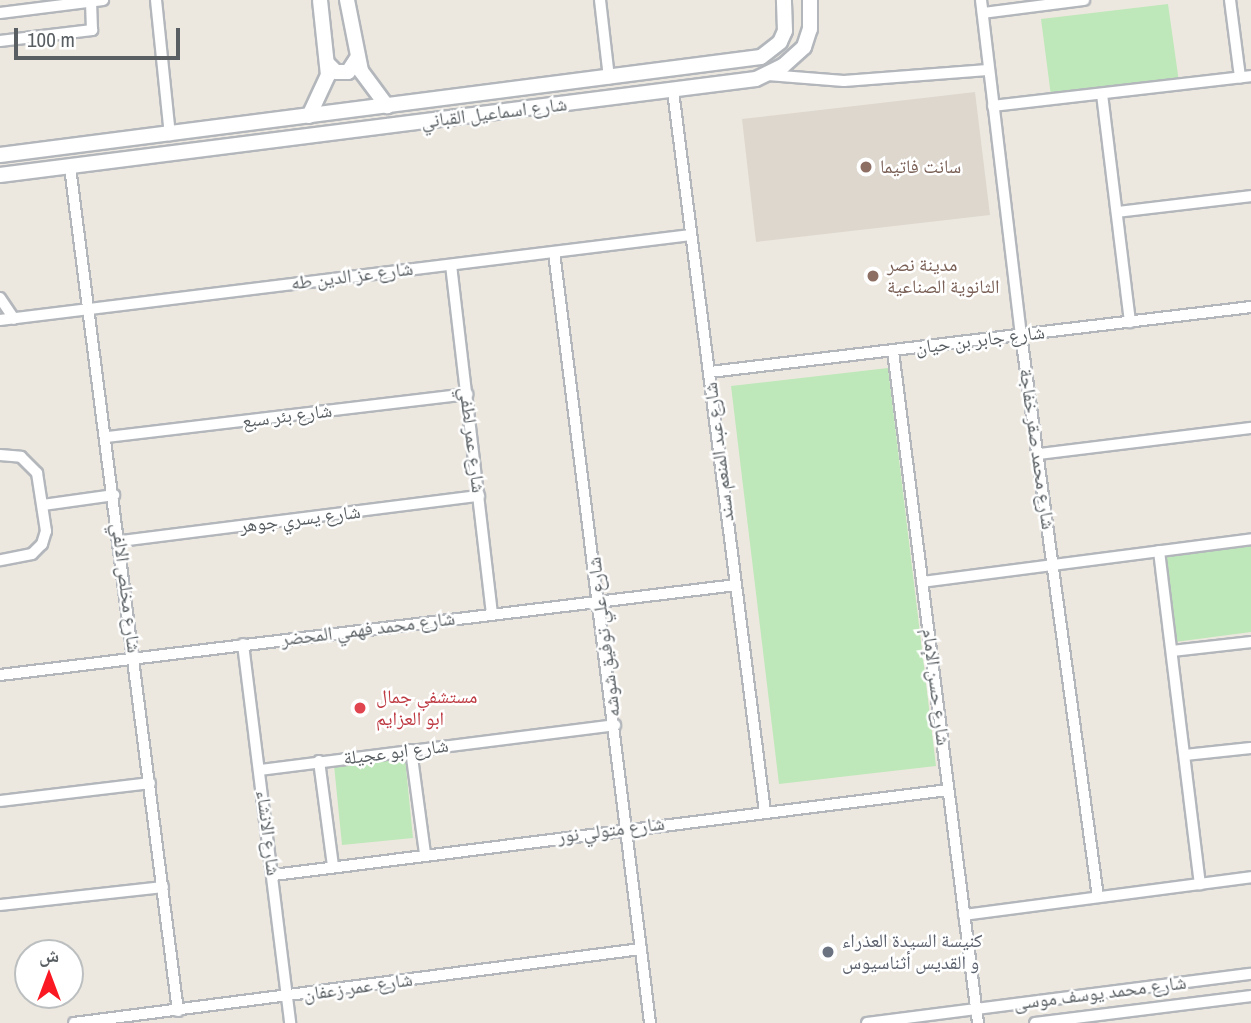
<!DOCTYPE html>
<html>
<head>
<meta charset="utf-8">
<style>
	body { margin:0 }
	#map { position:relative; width:1251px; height:1023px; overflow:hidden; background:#ede8df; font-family:"Archivo Narrow","Noto Naskh Arabic",sans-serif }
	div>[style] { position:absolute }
	.education>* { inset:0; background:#ddd7ce }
	.green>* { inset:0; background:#bee8b9 }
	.roads { filter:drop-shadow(2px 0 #b3b7bc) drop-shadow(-2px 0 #b3b7bc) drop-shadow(0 2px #b3b7bc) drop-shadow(0 -2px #b3b7bc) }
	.minor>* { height:10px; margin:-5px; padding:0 5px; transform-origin:5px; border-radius:5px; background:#fff }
	.tertiary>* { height:14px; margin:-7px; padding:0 7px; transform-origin:7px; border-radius:7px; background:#fff }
	.dots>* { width:19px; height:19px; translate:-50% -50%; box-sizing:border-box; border:4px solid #fff; border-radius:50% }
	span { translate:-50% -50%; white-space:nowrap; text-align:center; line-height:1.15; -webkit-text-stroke:5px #fff; paint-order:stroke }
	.street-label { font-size:19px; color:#585e62 }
	.education-label { font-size:19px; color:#785e54 }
	.left { translate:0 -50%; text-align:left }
	.health-label { font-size:19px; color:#be3a42 }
	.worship-label { font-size:19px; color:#5b616d }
	.north { position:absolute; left:14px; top:939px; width:70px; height:70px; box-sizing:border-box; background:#fff; border:2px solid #bcbfc0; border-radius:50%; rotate:0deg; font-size:19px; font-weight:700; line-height:28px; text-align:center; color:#585e62 }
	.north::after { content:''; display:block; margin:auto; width:24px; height:32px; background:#fa1923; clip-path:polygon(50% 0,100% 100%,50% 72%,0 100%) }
	.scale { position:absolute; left:14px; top:28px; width:166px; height:32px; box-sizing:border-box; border:4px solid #585e62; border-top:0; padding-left:9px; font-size:21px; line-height:24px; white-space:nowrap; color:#585e62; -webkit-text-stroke:5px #fff; paint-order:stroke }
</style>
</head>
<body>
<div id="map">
	<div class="education">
		<i style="clip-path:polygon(975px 92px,990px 215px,756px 242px,742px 119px)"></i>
	</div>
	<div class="green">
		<i style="clip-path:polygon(1168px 4px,1179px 82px,1051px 96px,1041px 19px)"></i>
		<i style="clip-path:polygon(888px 368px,936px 766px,779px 784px,731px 386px)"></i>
		<i style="clip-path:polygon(1251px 544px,1251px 632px,1175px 642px,1164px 556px)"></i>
		<i style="clip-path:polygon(405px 758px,413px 838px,342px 845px,334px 765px)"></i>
	</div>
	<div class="roads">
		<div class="minor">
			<i style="left:156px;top:0;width:136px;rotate:84.1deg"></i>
			<i style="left:600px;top:0;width:79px;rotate:83.4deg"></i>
			<i style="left:981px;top:0;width:337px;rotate:83.2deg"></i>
			<i style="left:1021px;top:335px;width:567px;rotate:82.2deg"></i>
			<i style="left:1230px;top:0;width:78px;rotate:82.6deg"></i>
			<i style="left:0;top:13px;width:104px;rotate:-7.2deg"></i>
			<i style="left:983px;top:13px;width:102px;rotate:-7.3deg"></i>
			<i style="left:0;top:41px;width:93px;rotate:-6.8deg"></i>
			<i style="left:92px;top:30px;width:29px;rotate:-92deg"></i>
			<i style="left:768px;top:75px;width:76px;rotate:4.5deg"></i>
			<i style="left:844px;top:81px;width:144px;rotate:-4.4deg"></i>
			<i style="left:673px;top:91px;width:727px;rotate:82.73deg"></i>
			<i style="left:1102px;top:94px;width:230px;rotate:83deg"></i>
			<i style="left:993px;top:106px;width:260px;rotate:-6.6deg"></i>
			<i style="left:70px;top:167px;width:851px;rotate:82.71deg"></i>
			<i style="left:1117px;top:212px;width:135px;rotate:-6.8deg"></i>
			<i style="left:554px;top:252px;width:777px;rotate:82.9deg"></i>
			<i style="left:451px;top:265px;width:352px;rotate:83.3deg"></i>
			<i style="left:0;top:298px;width:25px;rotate:56deg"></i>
			<i style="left:0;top:320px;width:696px;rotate:-7.01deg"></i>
			<i style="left:893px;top:351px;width:677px;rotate:82.79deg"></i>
			<i style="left:710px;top:372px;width:545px;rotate:-6.85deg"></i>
			<i style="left:107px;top:437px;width:363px;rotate:-6.8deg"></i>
			<i style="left:1039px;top:454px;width:214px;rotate:-7deg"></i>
			<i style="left:0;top:455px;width:21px;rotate:5deg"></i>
			<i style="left:21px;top:457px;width:23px;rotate:45deg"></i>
			<i style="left:37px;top:473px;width:59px;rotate:81.2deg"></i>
			<i style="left:46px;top:531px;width:14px;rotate:107deg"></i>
			<i style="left:42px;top:544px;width:14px;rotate:135deg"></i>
			<i style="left:32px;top:554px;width:33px;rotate:169deg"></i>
			<i style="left:43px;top:505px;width:72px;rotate:-8deg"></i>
			<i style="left:121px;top:541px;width:361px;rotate:-7.2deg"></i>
			<i style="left:1159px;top:551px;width:336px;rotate:83deg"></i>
			<i style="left:922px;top:582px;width:332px;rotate:-7.4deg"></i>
			<i style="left:243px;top:644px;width:382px;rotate:82.9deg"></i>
			<i style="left:1172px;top:651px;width:80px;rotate:-6.5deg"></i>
			<i style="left:0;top:675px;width:741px;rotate:-6.97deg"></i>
			<i style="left:411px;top:750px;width:105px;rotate:82.3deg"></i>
			<i style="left:1185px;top:755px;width:66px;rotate:-6.1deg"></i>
			<i style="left:319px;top:761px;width:106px;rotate:82.4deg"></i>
			<i style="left:260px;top:770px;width:358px;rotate:-7.2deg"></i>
			<i style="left:0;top:801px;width:151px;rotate:-6.8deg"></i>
			<i style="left:274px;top:875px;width:679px;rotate:-7.19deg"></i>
			<i style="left:0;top:905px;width:164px;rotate:-6.3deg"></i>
			<i style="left:964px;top:915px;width:290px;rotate:-7.5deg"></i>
			<i style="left:74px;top:1023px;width:572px;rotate:-7.44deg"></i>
			<i style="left:867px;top:1023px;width:387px;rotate:-7.3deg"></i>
			<i style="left:1035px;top:1023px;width:218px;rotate:-7.1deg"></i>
		</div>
		<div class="tertiary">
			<i style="left:347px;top:0;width:72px;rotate:78.8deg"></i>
			<i style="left:361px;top:71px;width:44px;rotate:53.4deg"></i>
			<i style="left:328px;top:64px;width:11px;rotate:45deg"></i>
			<i style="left:336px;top:72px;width:12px"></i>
			<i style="left:348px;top:72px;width:17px;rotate:-57deg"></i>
			<i style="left:309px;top:116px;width:45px;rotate:-65.1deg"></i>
			<i style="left:328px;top:75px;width:75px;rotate:-96.1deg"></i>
			<i style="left:0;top:155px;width:767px;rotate:-7.34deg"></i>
			<i style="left:761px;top:57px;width:24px;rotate:-38deg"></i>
			<i style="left:780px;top:42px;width:12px;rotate:-66deg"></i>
			<i style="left:785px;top:31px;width:31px;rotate:-92deg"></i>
			<i style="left:0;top:175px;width:762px;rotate:-7.24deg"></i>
			<i style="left:756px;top:79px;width:30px;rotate:-26deg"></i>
			<i style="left:783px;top:66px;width:28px;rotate:-42deg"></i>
			<i style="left:804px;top:47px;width:19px;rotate:-72deg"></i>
			<i style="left:810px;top:29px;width:29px;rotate:-90deg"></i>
		</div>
	</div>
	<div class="dots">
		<i style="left:866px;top:167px;background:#8d6e63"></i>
		<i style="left:873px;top:276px;background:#8d6e63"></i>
		<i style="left:360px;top:708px;background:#e0444e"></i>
		<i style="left:828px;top:952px;background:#6b7280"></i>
	</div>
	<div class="street-label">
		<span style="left:494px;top:113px;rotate:-7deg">شارع اسماعيل القباني</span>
		<span style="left:352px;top:276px;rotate:-7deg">شارع عز الدين طه</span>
		<span style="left:980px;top:340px;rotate:-7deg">شارع جابر بن حيان</span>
		<span style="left:287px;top:416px;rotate:-7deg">شارع بئر سبع</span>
		<span style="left:472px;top:440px;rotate:83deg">شارع عمر لطفي</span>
		<span style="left:1037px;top:449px;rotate:82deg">شارع محمد صقر خفاجة</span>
		<span style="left:719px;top:452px;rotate:-97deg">شارع عبد المنعم سند</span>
		<span style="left:300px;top:519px;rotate:-7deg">شارع يسري جوهر</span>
		<span style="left:126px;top:588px;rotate:83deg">شارع مخلص الالفي</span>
		<span style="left:368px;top:629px;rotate:-7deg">شارع محمد فهمي المحضر</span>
		<span style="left:604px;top:637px;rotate:-97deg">شارع علي توفيق شوشه</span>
		<span style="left:936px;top:687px;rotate:83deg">شارع حسن الإمام</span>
		<span style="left:396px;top:752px;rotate:-7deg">شارع ابو عجيلة</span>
		<span style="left:611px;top:830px;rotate:-7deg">شارع متولي نور</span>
		<span style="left:268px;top:833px;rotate:83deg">شارع الانشاء</span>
		<span style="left:358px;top:987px;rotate:-8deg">شارع عمر زعفان</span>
		<span style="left:1100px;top:993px;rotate:-7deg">شارع محمد يوسف موسى</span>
	</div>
	<div class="education-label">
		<span class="left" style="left:880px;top:167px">سانت فاتيما</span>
		<span class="left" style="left:887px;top:276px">مدينة نصر<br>الثانوية الصناعية</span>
	</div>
	<div class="health-label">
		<span class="left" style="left:376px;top:708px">مستشفي جمال<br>ابو العزايم</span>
	</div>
	<div class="worship-label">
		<span class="left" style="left:842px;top:952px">كنيسة السيدة العذراء<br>و القديس أثناسيوس</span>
	</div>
	<div class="north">ش</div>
	<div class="scale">100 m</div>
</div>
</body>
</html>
